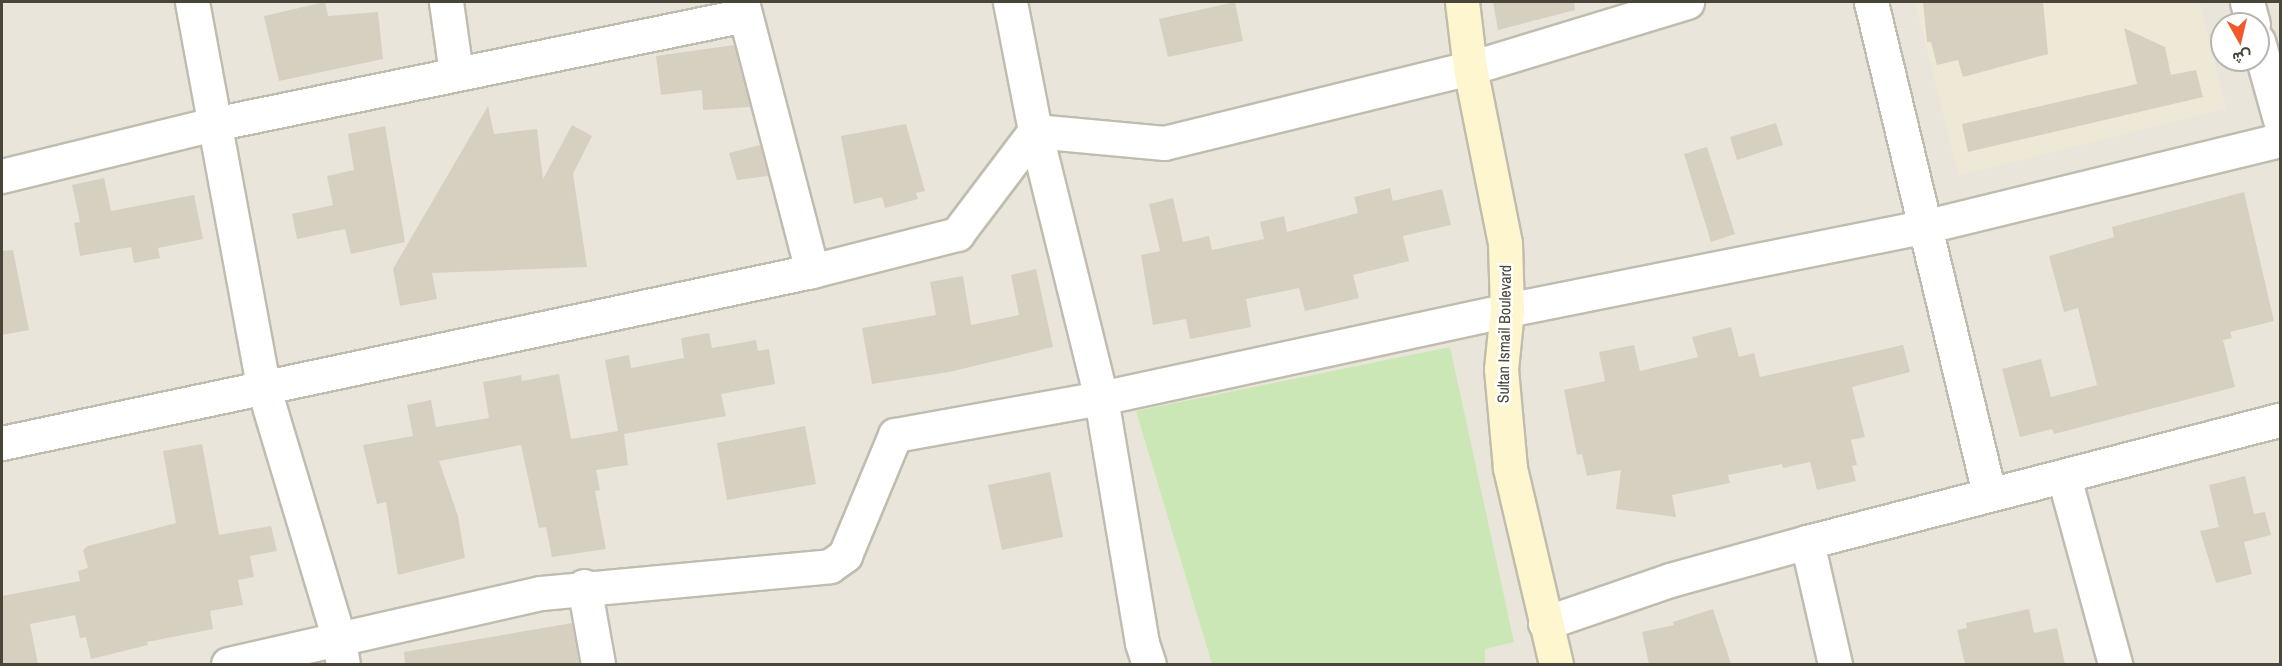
<!DOCTYPE html>
<html>
<head>
<meta charset="utf-8">
<style>
	body { margin:0 }
	#map { position:relative; width:2282px; height:666px; overflow:hidden; background:#f5f3eb; font-family:"Archivo Narrow",Vazirmatn,sans-serif }
	div>[style] { position:absolute }
	.residential>* { inset:0; background:#e9e5da }
	.education>* { inset:0; background:#ede9d6 }
	.green>* { inset:0; background:#cce7b6 }
	.building>* { inset:0; background:#d6d0c1 }
	.roads { filter:drop-shadow(2px 0 #c0bcae) drop-shadow(-2px 0 #c0bcae) drop-shadow(0 2px #c0bcae) drop-shadow(0 -2px #c0bcae) }
	.street>* { height:33px; margin:-16.5px; padding:0 16.5px; transform-origin:16.5px; border-radius:16.5px; background:#fff }
	.secondary>* { height:33px; margin:-16.5px; padding:0 16.5px; transform-origin:16.5px; border-radius:16.5px; background:#fdf6ce }
	span { translate:-50% -50%; white-space:nowrap; text-align:center; line-height:1.15; -webkit-text-stroke:5px #fff; paint-order:stroke }
	.street-label { font-size:16px; color:#494539 }
	.frame { position:absolute; inset:0; border:3px solid #494539; pointer-events:none }
	.north { position:absolute; left:2210px; top:12px; width:60px; height:60px; box-sizing:border-box; background:#fff; border:2px solid #b6b5b0; border-radius:50%; rotate:172deg; font-size:16px; font-weight:700; line-height:24px; text-align:center; color:#494539 }
	.north::after { content:''; display:block; margin:auto; width:21px; height:27px; background:#f15926; clip-path:polygon(50% 0,100% 100%,50% 72%,0 100%) }
</style>
</head>
<body>
<div id="map">
	<div class="residential">
		<i style="clip-path:polygon(evenodd,2px 2px,2280px 2px,2280px 664px,2px 664px,2px 2px,2222px 24px,2258px 24px,2258px 60px,2222px 60px,2222px 24px)"></i>
	</div>
	<div class="education">
		<i style="clip-path:polygon(1915px 2px,2200px 2px,2226px 108px,1959px 176px)"></i>
	</div>
	<div class="green">
		<i style="clip-path:polygon(1450px 347px,1514px 642px,1485px 649px,1485px 664px,1212px 664px,1136px 411px)"></i>
	</div>
	<div class="building">
		<i style="clip-path:polygon(325px 2px,328px 16px,378px 12px,383px 59px,279px 81px,264px 16px)"></i>
		<i style="clip-path:polygon(1235px 2px,1243px 41px,1168px 57px,1159px 19px)"></i>
		<i style="clip-path:polygon(1493px 2px,1574px 2px,1575px 10px,1498px 30px)"></i>
		<i style="clip-path:polygon(1923px 2px,2043px 2px,2048px 54px,1963px 77px,1958px 60px,1937px 65px,1931px 42px,1927px 42px)"></i>
		<i style="clip-path:polygon(2124px 28px,2165px 47px,2171px 75px,2196px 70px,2203px 97px,1968px 152px,1962px 124px,2137px 84px)"></i>
		<i style="clip-path:polygon(734px 45px,750px 107px,703px 110px,702px 90px,661px 95px,656px 56px)"></i>
		<i style="clip-path:polygon(488px 106px,494px 134px,537px 129px,543px 179px,572px 125px,592px 136px,573px 174px,587px 267px,432px 273px,437px 299px,400px 306px,393px 269px)"></i>
		<i style="clip-path:polygon(1776px 123px,1783px 145px,1737px 160px,1730px 137px)"></i>
		<i style="clip-path:polygon(906px 124px,925px 191px,916px 193px,918px 199px,885px 208px,882px 197px,854px 204px,841px 136px)"></i>
		<i style="clip-path:polygon(385px 126px,405px 242px,351px 254px,345px 229px,297px 239px,292px 214px,333px 205px,327px 176px,354px 170px,348px 134px)"></i>
		<i style="clip-path:polygon(760px 145px,768px 176px,737px 180px,729px 153px)"></i>
		<i style="clip-path:polygon(1707px 147px,1735px 234px,1711px 242px,1684px 154px)"></i>
		<i style="clip-path:polygon(104px 178px,111px 211px,194px 195px,203px 239px,158px 248px,160px 258px,134px 263px,131px 247px,80px 256px,74px 223px,80px 222px,72px 185px)"></i>
		<i style="clip-path:polygon(1390px 188px,1393px 201px,1442px 189px,1451px 225px,1403px 236px,1409px 261px,1353px 275px,1359px 298px,1305px 311px,1299px 288px,1246px 299px,1251px 327px,1190px 339px,1186px 319px,1153px 325px,1141px 255px,1160px 251px,1149px 204px,1173px 198px,1183px 242px,1209px 236px,1212px 250px,1264px 239px,1260px 222px,1284px 216px,1287px 232px,1358px 213px,1354px 197px)"></i>
		<i style="clip-path:polygon(2244px 192px,2274px 321px,2230px 332px,2232px 338px,2223px 340px,2235px 387px,2054px 434px,2052px 429px,2020px 437px,2002px 369px,2041px 359px,2051px 397px,2097px 385px,2078px 308px,2064px 312px,2049px 256px,2114px 237px,2112px 227px)"></i>
		<i style="clip-path:polygon(13px 250px,29px 330px,2px 335px,2px 251px)"></i>
		<i style="clip-path:polygon(1036px 269px,1053px 347px,949px 372px,872px 384px,862px 328px,936px 315px,930px 282px,963px 276px,971px 325px,1019px 315px,1011px 275px)"></i>
		<i style="clip-path:polygon(1731px 327px,1739px 357px,1754px 353px,1760px 377px,1903px 345px,1910px 372px,1852px 387px,1865px 437px,1851px 440px,1857px 465px,1852px 466px,1856px 481px,1817px 490px,1810px 462px,1783px 468px,1782px 464px,1728px 475px,1730px 483px,1672px 495px,1676px 517px,1616px 509px,1621px 470px,1587px 476px,1582px 454px,1577px 455px,1564px 390px,1605px 381px,1599px 352px,1634px 345px,1640px 371px,1698px 357px,1692px 337px)"></i>
		<i style="clip-path:polygon(709px 333px,712px 348px,756px 340px,758px 351px,769px 349px,775px 384px,721px 394px,726px 416px,624px 434px,628px 465px,596px 470px,600px 490px,595px 491px,606px 549px,552px 557px,546px 527px,539px 528px,521px 445px,439px 461px,458px 516px,465px 558px,398px 575px,386px 502px,377px 504px,363px 445px,413px 436px,407px 405px,431px 400px,436px 427px,489px 418px,483px 382px,521px 375px,522px 381px,559px 374px,571px 439px,618px 431px,605px 360px,629px 355px,631px 368px,684px 358px,681px 338px)"></i>
		<i style="clip-path:polygon(805px 426px,816px 484px,727px 500px,717px 443px)"></i>
		<i style="clip-path:polygon(202px 444px,219px 535px,271px 526px,277px 551px,250px 556px,254px 577px,238px 580px,243px 605px,210px 611px,213px 629px,147px 642px,148px 645px,91px 659px,86px 637px,80px 638px,75px 615px,30px 624px,38px 664px,2px 664px,2px 596px,80px 581px,78px 571px,88px 568px,83px 550px,88px 546px,176px 523px,163px 451px)"></i>
		<i style="clip-path:polygon(1050px 472px,1063px 537px,1002px 550px,988px 485px)"></i>
		<i style="clip-path:polygon(2245px 476px,2254px 514px,2265px 512px,2271px 535px,2244px 542px,2252px 574px,2216px 583px,2200px 531px,2219px 527px,2209px 485px)"></i>
		<i style="clip-path:polygon(1713px 609px,1731px 664px,1649px 664px,1642px 632px,1674px 625px,1673px 622px)"></i>
		<i style="clip-path:polygon(2029px 609px,2034px 633px,2057px 628px,2065px 664px,1965px 664px,1957px 630px,1967px 628px,1966px 623px)"></i>
		<i style="clip-path:polygon(572px 623px,579px 664px,405px 664px,404px 652px)"></i>
	</div>
	<div class="roads">
		<div class="street">
			<i style="left:192px;top:2px;width:391px;rotate:79.5deg"></i>
			<i style="left:263px;top:386px;width:261px;rotate:73.3deg"></i>
			<i style="left:338px;top:636px;width:28px;rotate:80deg"></i>
			<i style="left:446px;top:2px;width:72px;rotate:82deg"></i>
			<i style="left:742px;top:2px;width:278px;rotate:75.4deg"></i>
			<i style="left:1010px;top:2px;width:131px;rotate:79deg"></i>
			<i style="left:1035px;top:131px;width:275px;rotate:76.1deg"></i>
			<i style="left:1101px;top:398px;width:248px;rotate:80.5deg"></i>
			<i style="left:1142px;top:643px;width:22px;rotate:72deg"></i>
			<i style="left:1871px;top:2px;width:505px;rotate:76.49deg"></i>
			<i style="left:2247px;top:2px;width:23px;rotate:75deg"></i>
			<i style="left:2258px;top:41px;width:82px;rotate:74.4deg"></i>
			<i style="left:2px;top:176px;width:218px;rotate:-13.8deg"></i>
			<i style="left:214px;top:124px;width:542px;rotate:-11.6deg"></i>
			<i style="left:2px;top:443px;width:828px;rotate:-11.99deg"></i>
			<i style="left:812px;top:271px;width:150px;rotate:-14.3deg"></i>
			<i style="left:957px;top:234px;width:129px;rotate:-52.9deg"></i>
			<i style="left:1035px;top:131px;width:130px;rotate:5.3deg"></i>
			<i style="left:1164px;top:143px;width:315px;rotate:-13.8deg"></i>
			<i style="left:1470px;top:68px;width:227px;rotate:-16.9deg"></i>
			<i style="left:2064px;top:477px;width:194px;rotate:74.7deg"></i>
			<i style="left:1807px;top:542px;width:125px;rotate:77.1deg"></i>
			<i style="left:584px;top:586px;width:79px;rotate:79.8deg"></i>
			<i style="left:1545px;top:623px;width:132px;rotate:-19deg"></i>
			<i style="left:1670px;top:580px;width:142px;rotate:-15.5deg"></i>
			<i style="left:1807px;top:542px;width:488px;rotate:-14.5deg"></i>
			<i style="left:228px;top:664px;width:321px;rotate:-12.8deg"></i>
			<i style="left:541px;top:593px;width:290px;rotate:-5.3deg"></i>
			<i style="left:830px;top:566px;width:19px;rotate:-36deg"></i>
			<i style="left:845px;top:555px;width:130px;rotate:-67.4deg"></i>
			<i style="left:895px;top:435px;width:209px;rotate:-10.2deg"></i>
			<i style="left:1101px;top:398px;width:415px;rotate:-12.2deg"></i>
			<i style="left:1507px;top:310px;width:428px;rotate:-11.3deg"></i>
			<i style="left:1927px;top:226px;width:363px;rotate:-13.7deg"></i>
		</div>
		<div class="secondary">
			<i style="left:1462px;top:2px;width:66px;rotate:83.1deg"></i>
			<i style="left:1470px;top:68px;width:178px;rotate:78.7deg"></i>
			<i style="left:1505px;top:243px;width:67px;rotate:88.3deg"></i>
			<i style="left:1507px;top:310px;width:59px;rotate:95.8deg"></i>
			<i style="left:1501px;top:369px;width:99px;rotate:84.8deg"></i>
			<i style="left:1510px;top:468px;width:201px;rotate:76.8deg"></i>
		</div>
	</div>
	<div class="street-label">
		<span style="left:1504px;top:334px;rotate:-89deg">Sultan Ismail Boulevard</span>
	</div>
	<div class="frame"></div>
	<div class="north">ش</div>
</div>
</body>
</html>
